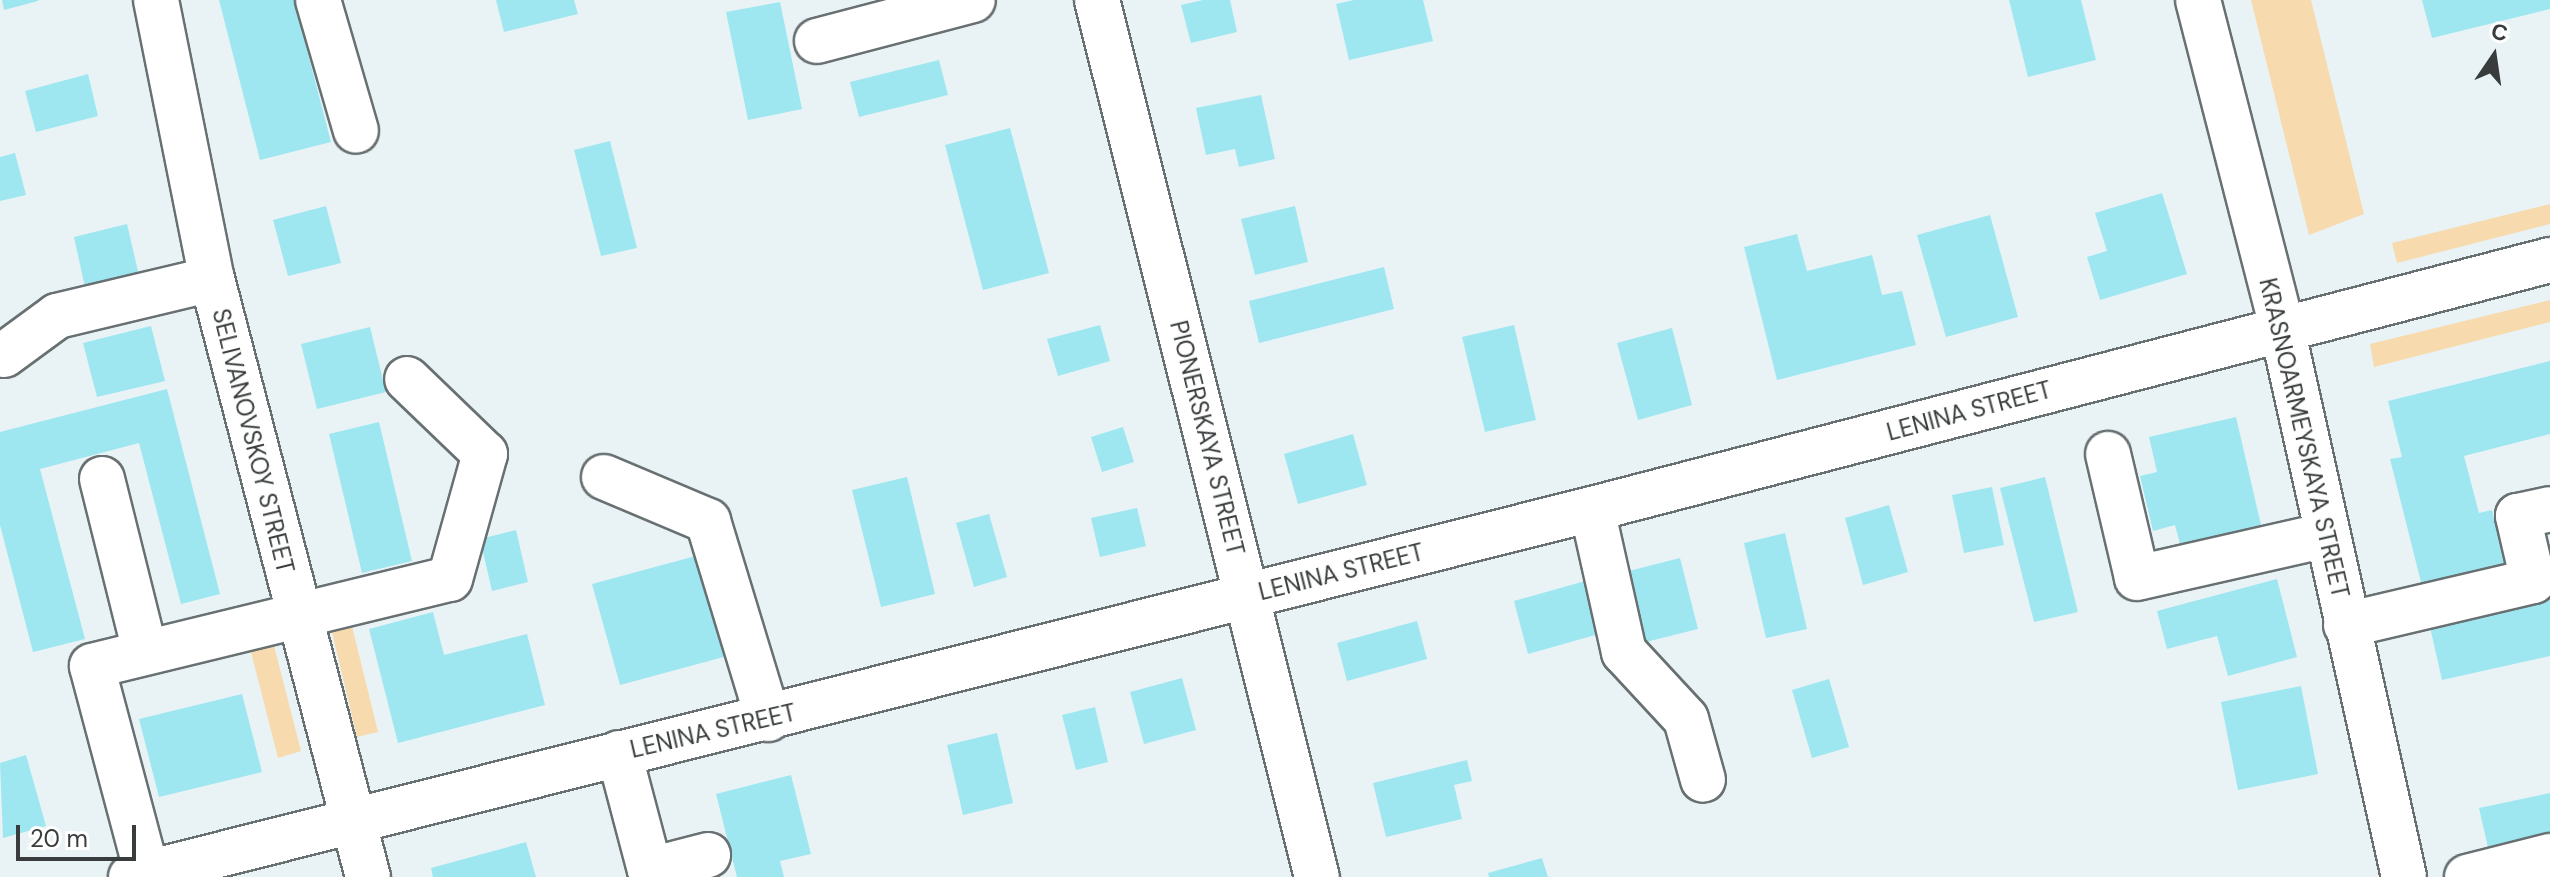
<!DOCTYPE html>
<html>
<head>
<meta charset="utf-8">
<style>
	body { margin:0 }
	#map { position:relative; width:2550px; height:877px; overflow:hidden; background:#e9f3f5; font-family:"DM Sans",sans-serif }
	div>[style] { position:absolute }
	.green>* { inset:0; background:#f7daad }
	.building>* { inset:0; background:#9ee7f1 }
	.roads { filter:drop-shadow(2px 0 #687072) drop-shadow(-2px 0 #687072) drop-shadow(0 2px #687072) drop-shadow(0 -2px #687072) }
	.minor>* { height:44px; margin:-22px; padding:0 22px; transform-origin:22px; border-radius:22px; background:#fff }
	span { translate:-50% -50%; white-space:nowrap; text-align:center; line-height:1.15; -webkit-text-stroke:6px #fefefe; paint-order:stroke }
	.street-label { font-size:24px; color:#383c3d }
	.north { position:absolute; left:2454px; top:16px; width:80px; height:80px; -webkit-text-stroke:6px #fefefe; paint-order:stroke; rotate:13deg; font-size:22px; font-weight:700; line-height:32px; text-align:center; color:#383c3d }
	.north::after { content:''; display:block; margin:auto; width:28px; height:36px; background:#383c3d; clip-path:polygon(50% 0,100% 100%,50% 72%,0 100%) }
	.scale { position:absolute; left:16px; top:825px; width:120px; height:36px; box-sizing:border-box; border:4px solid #383c3d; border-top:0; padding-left:10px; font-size:24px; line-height:28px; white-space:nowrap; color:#383c3d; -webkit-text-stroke:6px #fefefe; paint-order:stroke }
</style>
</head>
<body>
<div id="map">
	<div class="green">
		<i style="clip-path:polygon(2251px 0,2311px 0,2364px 214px,2309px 235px)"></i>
		<i style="clip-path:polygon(2550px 204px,2550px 224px,2397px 263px,2392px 243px)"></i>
		<i style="clip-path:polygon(2550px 300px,2550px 322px,2374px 367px,2370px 344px)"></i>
		<i style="clip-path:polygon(349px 614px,378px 732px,357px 737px,332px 632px)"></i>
		<i style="clip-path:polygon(273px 642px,301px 751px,278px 758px,250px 648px)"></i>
	</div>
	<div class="building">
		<i style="clip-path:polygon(2px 0,38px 0,38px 1px,4px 10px)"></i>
		<i style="clip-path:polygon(219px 0,294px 0,331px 142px,260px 160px)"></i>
		<i style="clip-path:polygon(496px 0,574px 0,578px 14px,504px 32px)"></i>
		<i style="clip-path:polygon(1203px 0,1230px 0,1237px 32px,1191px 43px,1181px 5px)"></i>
		<i style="clip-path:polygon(1354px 0,1423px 0,1433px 41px,1349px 60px,1336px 4px)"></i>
		<i style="clip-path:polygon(2009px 0,2081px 0,2096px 60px,2028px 77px)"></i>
		<i style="clip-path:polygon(2422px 0,2550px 0,2550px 9px,2432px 38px)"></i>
		<i style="clip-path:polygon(780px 2px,802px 109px,748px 120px,726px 12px)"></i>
		<i style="clip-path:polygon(939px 60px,948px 95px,859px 117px,850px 82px)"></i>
		<i style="clip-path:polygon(88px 74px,98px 116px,36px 132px,25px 91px)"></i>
		<i style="clip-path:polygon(1261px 95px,1275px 159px,1239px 167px,1235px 149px,1206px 155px,1196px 108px)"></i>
		<i style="clip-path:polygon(1010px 128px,1049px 273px,983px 290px,945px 145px)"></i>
		<i style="clip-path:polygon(610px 141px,637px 248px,601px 256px,574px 150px)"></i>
		<i style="clip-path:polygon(15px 153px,26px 195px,0 201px,0 157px)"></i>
		<i style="clip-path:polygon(2162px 193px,2187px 274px,2100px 300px,2087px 257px,2107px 251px,2095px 213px)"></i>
		<i style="clip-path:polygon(326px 206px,341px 263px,288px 276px,273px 220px)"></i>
		<i style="clip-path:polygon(1295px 206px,1308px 262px,1255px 275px,1241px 219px)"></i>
		<i style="clip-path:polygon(1990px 215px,2018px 317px,1946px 337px,1917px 235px)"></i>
		<i style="clip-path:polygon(127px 224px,140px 280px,86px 292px,74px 237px)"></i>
		<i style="clip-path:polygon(1797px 234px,1807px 271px,1872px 255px,1882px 295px,1902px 291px,1916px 345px,1777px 380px,1744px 247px)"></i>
		<i style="clip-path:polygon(1384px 267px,1394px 309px,1259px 343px,1249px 301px)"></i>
		<i style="clip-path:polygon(1100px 325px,1110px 361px,1058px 376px,1047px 339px)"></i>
		<i style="clip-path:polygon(1514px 325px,1536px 420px,1485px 432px,1462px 337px)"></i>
		<i style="clip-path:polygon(151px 326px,165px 381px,97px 397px,83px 343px)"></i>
		<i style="clip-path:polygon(370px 327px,386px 392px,317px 409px,301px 344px)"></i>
		<i style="clip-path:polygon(1672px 328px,1692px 405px,1638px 420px,1617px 343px)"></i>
		<i style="clip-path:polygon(2550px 361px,2550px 434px,2464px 456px,2479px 513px,2492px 510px,2507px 570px,2423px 590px,2390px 459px,2402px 457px,2388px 401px)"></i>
		<i style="clip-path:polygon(167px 389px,220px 594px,181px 604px,139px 443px,40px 469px,85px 639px,33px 652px,0 525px,0 432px)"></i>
		<i style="clip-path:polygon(2236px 417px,2261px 525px,2180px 544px,2175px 525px,2153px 531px,2140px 476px,2157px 472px,2149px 437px)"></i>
		<i style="clip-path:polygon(379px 422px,412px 561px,362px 573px,329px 434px)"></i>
		<i style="clip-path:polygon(1123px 427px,1134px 462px,1102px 472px,1091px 437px)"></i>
		<i style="clip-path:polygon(1353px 434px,1367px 485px,1298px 504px,1284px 454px)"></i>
		<i style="clip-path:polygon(907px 477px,935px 594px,881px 607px,852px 490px)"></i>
		<i style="clip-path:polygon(2045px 477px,2078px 612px,2034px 622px,2000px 488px)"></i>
		<i style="clip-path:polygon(1992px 487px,2004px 545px,1964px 553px,1952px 495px)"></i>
		<i style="clip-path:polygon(1889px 505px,1908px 572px,1863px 585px,1845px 518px)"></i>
		<i style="clip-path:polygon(1137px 508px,1146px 546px,1100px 557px,1091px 518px)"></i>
		<i style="clip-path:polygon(989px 514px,1007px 577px,974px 587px,956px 523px)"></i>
		<i style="clip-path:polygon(516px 530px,528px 582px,492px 591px,480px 539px)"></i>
		<i style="clip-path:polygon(1785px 533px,1807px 629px,1766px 638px,1744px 543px)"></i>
		<i style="clip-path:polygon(703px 554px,731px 655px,620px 685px,592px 584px)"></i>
		<i style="clip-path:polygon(1680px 558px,1698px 629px,1638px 644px,1621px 573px)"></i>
		<i style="clip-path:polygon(2277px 579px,2297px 657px,2228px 676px,2217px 636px,2167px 649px,2157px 611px)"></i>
		<i style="clip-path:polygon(1585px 581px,1599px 634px,1528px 654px,1514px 601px)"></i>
		<i style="clip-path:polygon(2550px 587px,2550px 656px,2442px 680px,2427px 614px)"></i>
		<i style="clip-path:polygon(433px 612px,444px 655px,527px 634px,545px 705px,398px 743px,369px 629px)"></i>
		<i style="clip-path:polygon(1417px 621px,1427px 659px,1347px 681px,1337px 643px)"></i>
		<i style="clip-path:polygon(1182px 678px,1196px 730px,1144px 744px,1130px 692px)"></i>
		<i style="clip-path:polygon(1829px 679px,1849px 747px,1812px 758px,1792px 690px)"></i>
		<i style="clip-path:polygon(2301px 686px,2318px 774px,2238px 790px,2221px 702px)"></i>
		<i style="clip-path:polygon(242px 694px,262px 772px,159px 797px,139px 719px)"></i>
		<i style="clip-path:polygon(1095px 707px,1108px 762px,1076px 770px,1062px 715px)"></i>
		<i style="clip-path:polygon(997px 733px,1013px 803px,963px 815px,947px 745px)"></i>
		<i style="clip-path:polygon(26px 755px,46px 826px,3px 838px,0 763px)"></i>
		<i style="clip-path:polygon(1467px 760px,1472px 781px,1454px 785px,1462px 819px,1386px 837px,1373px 783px)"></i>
		<i style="clip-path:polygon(791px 775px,811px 854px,780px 861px,784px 877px,737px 877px,716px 794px)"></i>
		<i style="clip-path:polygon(2550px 793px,2550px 851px,2492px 865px,2479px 808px)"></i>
		<i style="clip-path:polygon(526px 842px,536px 877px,433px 877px,431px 868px)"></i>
		<i style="clip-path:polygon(1542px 858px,1548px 877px,1489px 877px,1488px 873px)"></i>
	</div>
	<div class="roads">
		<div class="minor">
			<i style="left:156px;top:0;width:285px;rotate:78.7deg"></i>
			<i style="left:212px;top:279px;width:618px;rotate:75.38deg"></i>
			<i style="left:318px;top:0;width:136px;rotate:73.8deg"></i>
			<i style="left:1097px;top:0;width:904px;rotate:75.92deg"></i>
			<i style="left:2198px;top:0;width:339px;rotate:75.6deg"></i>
			<i style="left:2282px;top:328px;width:562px;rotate:77.47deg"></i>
			<i style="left:817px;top:41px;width:161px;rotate:-14.7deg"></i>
			<i style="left:4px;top:355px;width:66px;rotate:-36.3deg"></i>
			<i style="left:57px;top:316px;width:159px;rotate:-13.4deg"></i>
			<i style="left:2108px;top:454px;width:127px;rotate:76.8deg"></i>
			<i style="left:2137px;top:578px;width:195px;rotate:-12.8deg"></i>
			<i style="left:604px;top:477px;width:113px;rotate:22.9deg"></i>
			<i style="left:708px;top:521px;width:207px;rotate:73.1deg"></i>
			<i style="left:102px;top:479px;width:178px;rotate:76deg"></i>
			<i style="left:1592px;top:509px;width:147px;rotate:77.4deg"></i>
			<i style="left:1624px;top:652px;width:91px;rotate:47.2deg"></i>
			<i style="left:1686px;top:719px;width:63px;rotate:74.4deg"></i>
			<i style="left:2346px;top:625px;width:192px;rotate:-13.2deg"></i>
			<i style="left:2533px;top:581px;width:67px;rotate:-103deg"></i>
			<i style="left:2518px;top:516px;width:33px;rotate:-12deg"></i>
			<i style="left:619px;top:753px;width:121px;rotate:75.2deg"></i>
			<i style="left:650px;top:870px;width:60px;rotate:-14.5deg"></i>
			<i style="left:147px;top:873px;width:214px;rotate:-104.9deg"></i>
			<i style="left:92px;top:666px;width:368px;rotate:-13.7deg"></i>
			<i style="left:450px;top:579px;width:130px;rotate:-74.4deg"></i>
			<i style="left:485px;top:454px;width:108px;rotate:-136.1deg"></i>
			<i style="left:131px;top:877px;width:1507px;rotate:-14.14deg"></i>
			<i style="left:1592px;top:509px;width:990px;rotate:-14.57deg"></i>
			<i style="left:2467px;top:877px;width:86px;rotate:-14.2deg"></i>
		</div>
	</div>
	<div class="street-label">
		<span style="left:1969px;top:411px;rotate:-15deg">LENINA STREET</span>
		<span style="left:1207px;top:438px;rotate:76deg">PIONERSKAYA STREET</span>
		<span style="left:2304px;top:438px;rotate:77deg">KRASNOARMEYSKAYA STREET</span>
		<span style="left:253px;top:441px;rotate:76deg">SELIVANOVSKOY STREET</span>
		<span style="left:1341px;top:572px;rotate:-14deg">LENINA STREET</span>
		<span style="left:713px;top:731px;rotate:-13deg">LENINA STREET</span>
	</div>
	<div class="north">С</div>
	<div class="scale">20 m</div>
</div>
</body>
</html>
